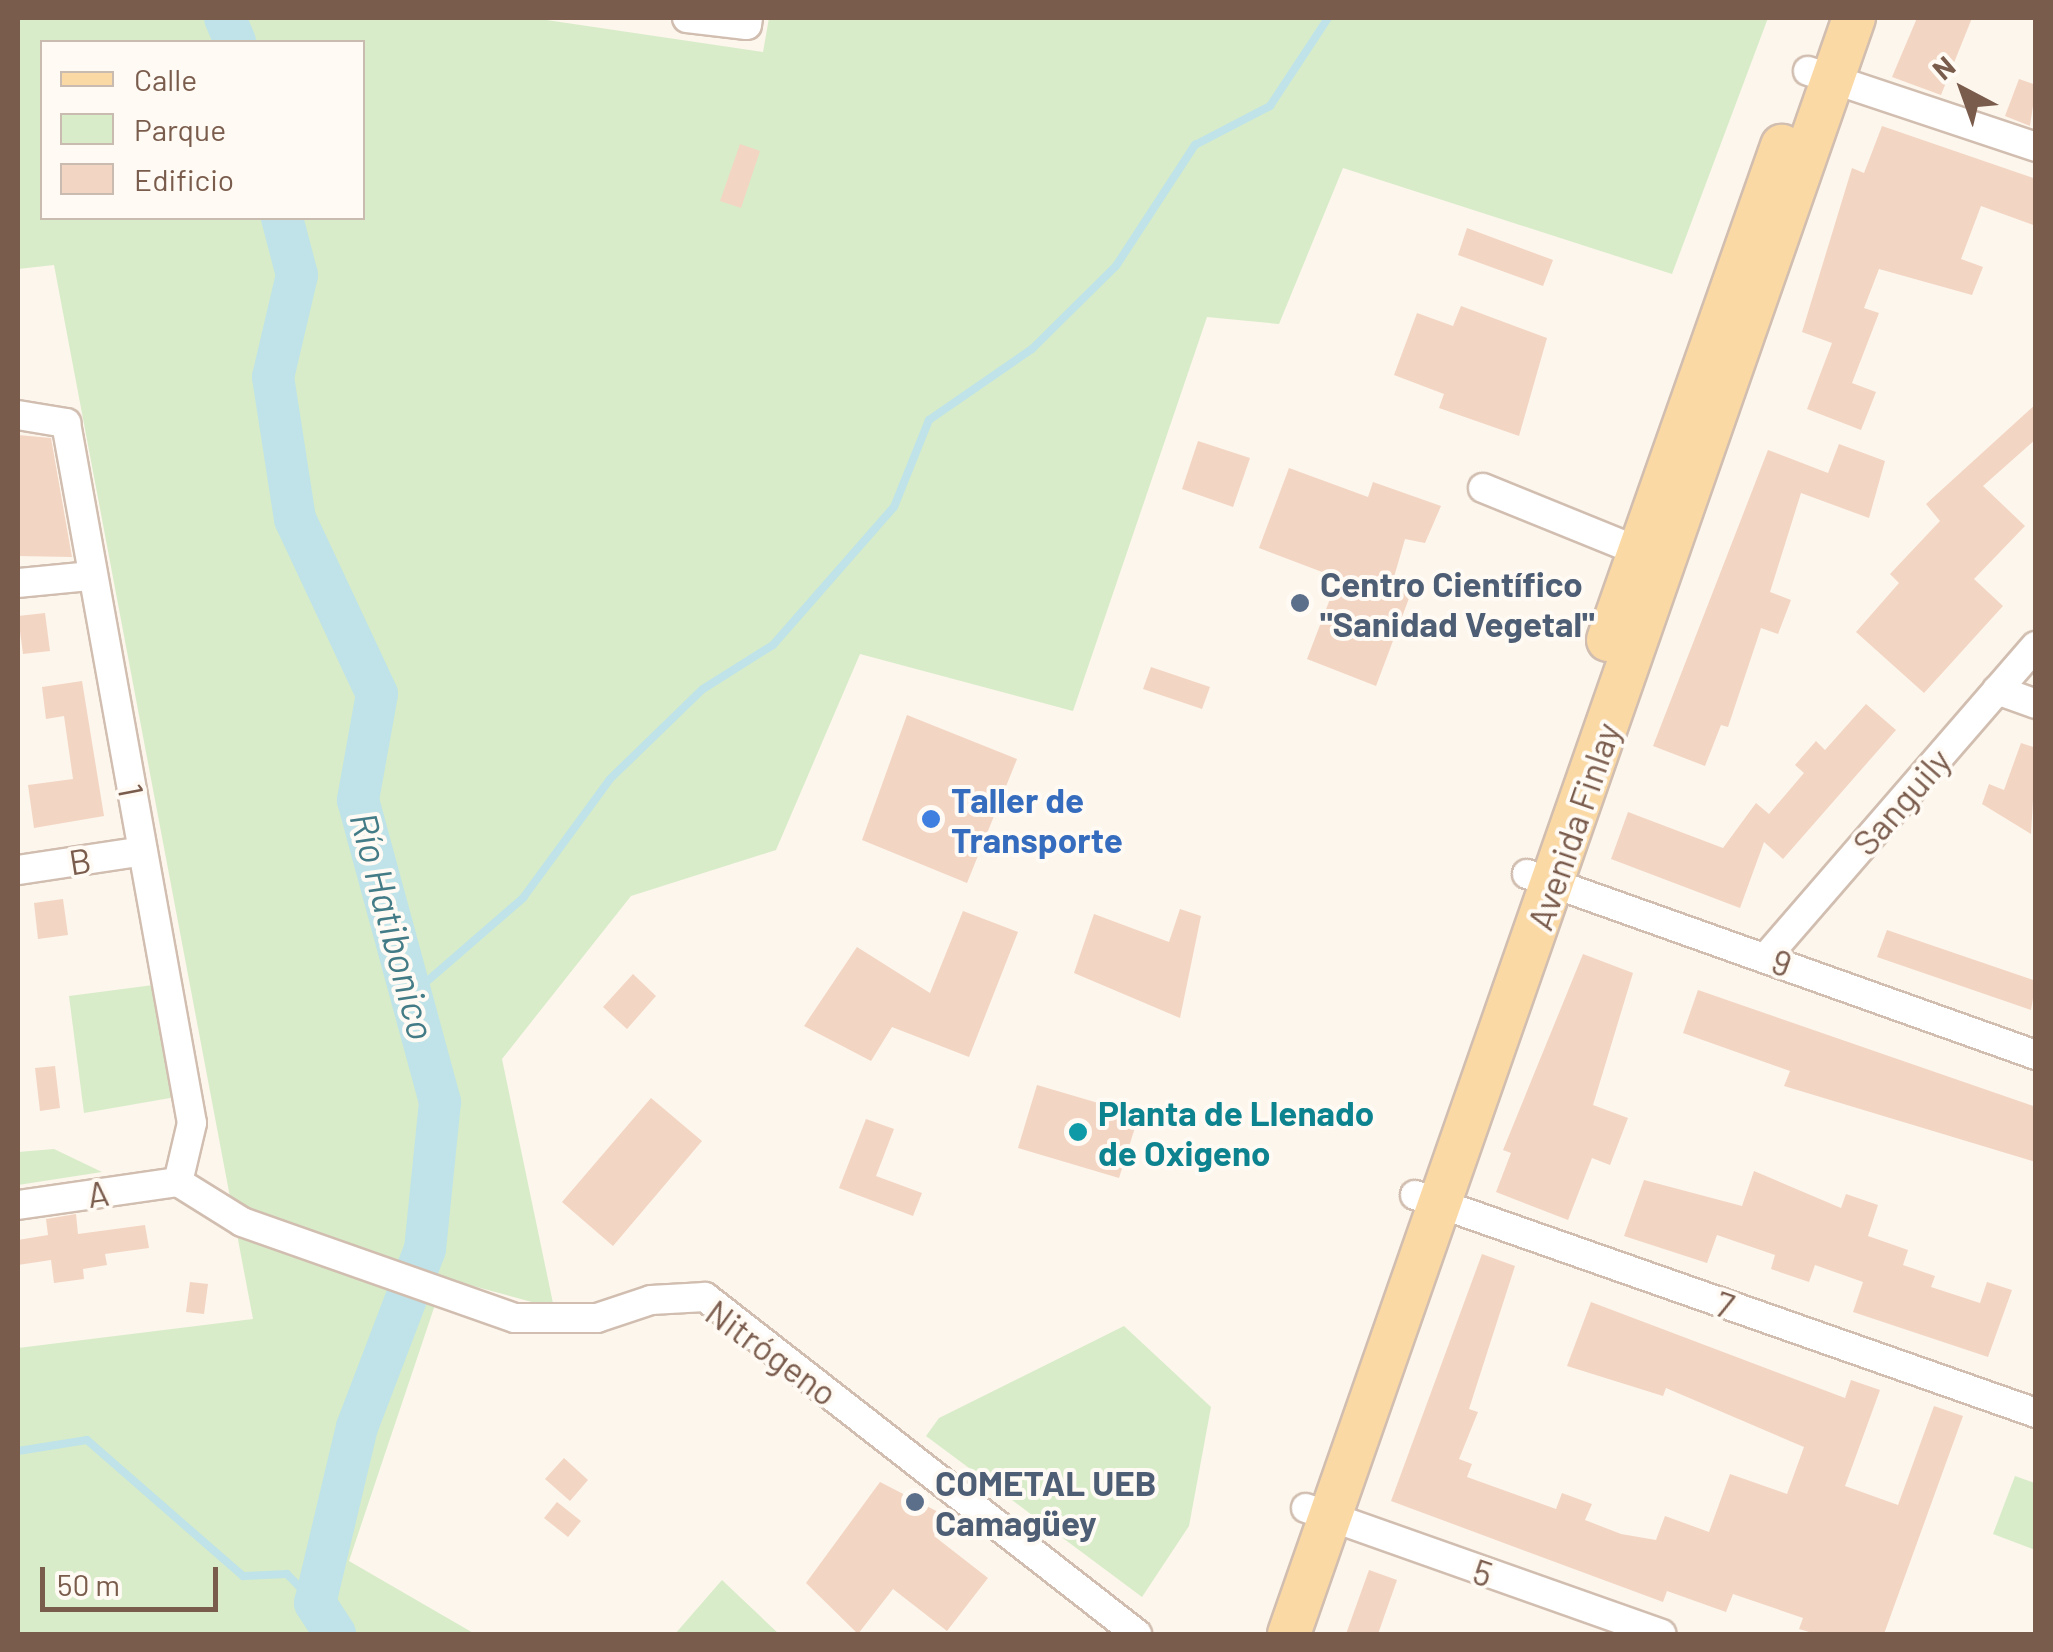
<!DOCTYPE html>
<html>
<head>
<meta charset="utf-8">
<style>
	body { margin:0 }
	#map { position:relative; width:2053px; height:1652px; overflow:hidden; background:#fdf6ec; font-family:Barlow,sans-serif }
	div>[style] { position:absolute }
	.green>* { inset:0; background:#d8ecc9 }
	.stream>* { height:8px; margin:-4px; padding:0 4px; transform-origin:4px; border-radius:4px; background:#bfe3e8 }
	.river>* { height:42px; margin:-21px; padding:0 21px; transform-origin:21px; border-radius:21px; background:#bfe3e8 }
	.building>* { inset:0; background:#f3d5c3 }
	.roads { filter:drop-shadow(2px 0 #d1beb0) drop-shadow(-2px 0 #d1beb0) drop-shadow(0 2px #d1beb0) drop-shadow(0 -2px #d1beb0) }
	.street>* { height:28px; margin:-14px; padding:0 14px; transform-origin:14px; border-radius:14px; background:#fff }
	.primary>* { height:42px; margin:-21px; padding:0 21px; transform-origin:21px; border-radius:21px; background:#fbd9a5 }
	.dots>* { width:28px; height:28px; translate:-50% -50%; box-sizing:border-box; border:5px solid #fffaf3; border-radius:50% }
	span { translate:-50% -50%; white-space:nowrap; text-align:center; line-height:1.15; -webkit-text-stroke:8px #fffaf3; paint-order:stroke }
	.service-label { font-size:35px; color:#4e5e75; font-weight:700 }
	.left { translate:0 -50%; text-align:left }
	.street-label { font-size:35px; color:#7a5c4d }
	.shop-label { font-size:35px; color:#366cbe; font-weight:700 }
	.culture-label { font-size:35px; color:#0d838f; font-weight:700 }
	.water-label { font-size:38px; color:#437c86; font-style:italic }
	.frame { position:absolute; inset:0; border:20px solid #7a5c4d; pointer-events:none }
	.legend { position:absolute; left:40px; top:40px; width:325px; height:180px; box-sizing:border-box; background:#fffaf3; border:2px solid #cabbb1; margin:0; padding:12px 18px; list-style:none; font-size:30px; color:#7a5c4d }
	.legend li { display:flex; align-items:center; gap:20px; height:50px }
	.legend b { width:50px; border:2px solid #cabbb1 }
	.north { position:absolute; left:1913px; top:40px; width:100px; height:100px; -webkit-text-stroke:8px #fffaf3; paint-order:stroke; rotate:319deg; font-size:28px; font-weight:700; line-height:40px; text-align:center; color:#7a5c4d }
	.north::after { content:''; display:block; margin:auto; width:35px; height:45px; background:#7a5c4d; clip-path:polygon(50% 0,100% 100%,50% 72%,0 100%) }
	.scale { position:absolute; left:40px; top:1567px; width:178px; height:45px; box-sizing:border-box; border:5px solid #7a5c4d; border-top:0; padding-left:12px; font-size:30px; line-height:35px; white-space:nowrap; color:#7a5c4d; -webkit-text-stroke:8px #fffaf3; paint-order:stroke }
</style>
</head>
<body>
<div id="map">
	<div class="green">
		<i style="clip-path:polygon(evenodd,18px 18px,533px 18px,763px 52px,769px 18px,1768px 18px,1672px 274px,1343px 168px,1279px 324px,1207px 317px,1073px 711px,860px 654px,776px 850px,631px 896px,502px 1059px,554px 1308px,444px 1278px,349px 1561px,475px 1634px,18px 1634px,18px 1348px,253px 1319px,54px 265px,18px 269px,18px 18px,42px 42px,362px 42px,362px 218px,42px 218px,42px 42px)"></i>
		<i style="clip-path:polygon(161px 984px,176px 1097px,84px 1113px,69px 996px)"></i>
		<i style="clip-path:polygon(54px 1149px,102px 1172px,18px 1185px,18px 1152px)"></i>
		<i style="clip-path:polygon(1124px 1326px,1211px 1407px,1189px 1526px,1142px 1597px,926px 1436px,939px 1418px)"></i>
		<i style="clip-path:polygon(2015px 1476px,2035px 1483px,2035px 1550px,1993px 1534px)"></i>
		<i style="clip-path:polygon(722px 1580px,779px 1634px,675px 1634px)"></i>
	</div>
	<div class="stream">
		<i style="left:410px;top:996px;width:150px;rotate:-40.9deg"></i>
		<i style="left:523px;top:898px;width:147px;rotate:-53.8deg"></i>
		<i style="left:610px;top:779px;width:129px;rotate:-44.1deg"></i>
		<i style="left:703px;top:689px;width:83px;rotate:-32.2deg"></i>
		<i style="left:773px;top:645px;width:184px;rotate:-48.8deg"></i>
		<i style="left:894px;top:507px;width:94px;rotate:-68.1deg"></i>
		<i style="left:929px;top:420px;width:125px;rotate:-34.6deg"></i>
		<i style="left:1032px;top:349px;width:118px;rotate:-44.7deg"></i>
		<i style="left:1116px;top:266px;width:145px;rotate:-56.9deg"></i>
		<i style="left:1195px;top:145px;width:85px;rotate:-27.5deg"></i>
		<i style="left:1270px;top:106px;width:105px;rotate:-56.6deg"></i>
		<i style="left:18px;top:1451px;width:70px;rotate:-9.1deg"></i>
		<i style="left:87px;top:1440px;width:207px;rotate:41.1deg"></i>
		<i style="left:243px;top:1576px;width:44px;rotate:-2.6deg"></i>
		<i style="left:287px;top:1574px;width:40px;rotate:46deg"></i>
	</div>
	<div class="river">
		<i style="left:225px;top:18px;width:26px;rotate:67deg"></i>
		<i style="left:282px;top:218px;width:59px;rotate:75.3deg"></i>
		<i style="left:297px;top:275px;width:105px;rotate:103.2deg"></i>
		<i style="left:273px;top:377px;width:144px;rotate:81.2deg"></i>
		<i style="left:295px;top:519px;width:193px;rotate:64.9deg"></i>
		<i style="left:377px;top:694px;width:108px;rotate:100.2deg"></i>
		<i style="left:358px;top:800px;width:313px;rotate:74.8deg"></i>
		<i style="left:440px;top:1102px;width:148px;rotate:95.8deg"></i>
		<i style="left:425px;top:1249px;width:191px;rotate:110.9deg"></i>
		<i style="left:357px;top:1427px;width:181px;rotate:103.4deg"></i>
		<i style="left:315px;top:1603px;width:37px;rotate:57deg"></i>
	</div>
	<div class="building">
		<i style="clip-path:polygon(1917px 18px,1972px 18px,1941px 95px,1892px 77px)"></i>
		<i style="clip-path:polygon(2019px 79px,2036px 85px,2030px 126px,2005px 116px)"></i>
		<i style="clip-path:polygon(1882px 126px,2036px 179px,2036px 226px,1981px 206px,1961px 259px,1983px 267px,1972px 295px,1879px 269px,1864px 308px,1879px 313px,1852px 383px,1876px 392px,1861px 430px,1807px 409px,1832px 343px,1802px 332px,1852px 168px,1864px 173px)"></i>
		<i style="clip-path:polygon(740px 144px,760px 151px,741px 208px,720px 201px)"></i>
		<i style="clip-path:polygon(1467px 228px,1553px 260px,1543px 286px,1458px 255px)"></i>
		<i style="clip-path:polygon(1461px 306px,1547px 338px,1519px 436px,1439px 408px,1444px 394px,1394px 375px,1417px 313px,1453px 326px)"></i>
		<i style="clip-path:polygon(2036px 404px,2036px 439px,1983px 486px,2025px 526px,1974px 579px,2003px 606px,1924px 693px,1856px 632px,1899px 583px,1890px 574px,1940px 521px,1926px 504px)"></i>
		<i style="clip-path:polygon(18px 435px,51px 438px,72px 557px,18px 556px)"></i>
		<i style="clip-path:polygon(1198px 441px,1250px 458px,1233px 507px,1182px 489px)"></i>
		<i style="clip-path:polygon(1839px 444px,1885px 461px,1869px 518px,1801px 493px,1770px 592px,1791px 600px,1778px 634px,1761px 628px,1728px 727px,1721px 725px,1705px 766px,1653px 746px,1768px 450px,1828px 473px)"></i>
		<i style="clip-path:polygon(1289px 468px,1368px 497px,1373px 482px,1441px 506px,1425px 543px,1405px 539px,1394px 577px,1414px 585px,1376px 686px,1307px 659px,1338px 578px,1259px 548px)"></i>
		<i style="clip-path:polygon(45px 613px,50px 651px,23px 654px,18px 616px)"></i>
		<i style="clip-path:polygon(1151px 667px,1210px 687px,1202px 709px,1143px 689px)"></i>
		<i style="clip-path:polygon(82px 681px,104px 816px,34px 828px,28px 785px,73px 779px,64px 716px,46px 719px,42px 687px)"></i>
		<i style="clip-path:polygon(1866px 704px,1896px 730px,1783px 859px,1764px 842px,1740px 908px,1611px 859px,1628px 812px,1723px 848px,1756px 803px,1769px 814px,1804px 773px,1795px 765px,1816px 741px,1825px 750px)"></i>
		<i style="clip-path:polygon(907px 715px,1017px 759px,967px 883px,862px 840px)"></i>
		<i style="clip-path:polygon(2021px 743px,2036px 748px,2031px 834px,1982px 804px,1989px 784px,2004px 790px)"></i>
		<i style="clip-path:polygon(63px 899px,68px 935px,38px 939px,34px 903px)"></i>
		<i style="clip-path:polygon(1180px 909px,1201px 916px,1180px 1018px,1074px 973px,1094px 914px,1169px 942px)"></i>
		<i style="clip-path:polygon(963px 911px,1018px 932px,969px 1057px,892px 1027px,871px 1061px,804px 1026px,857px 947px,930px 993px)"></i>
		<i style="clip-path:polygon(1887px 930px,2036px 981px,2031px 1010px,1877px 957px)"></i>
		<i style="clip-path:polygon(1583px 954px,1633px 973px,1593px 1105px,1628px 1118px,1610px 1165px,1592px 1158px,1568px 1220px,1496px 1192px,1511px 1153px,1503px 1150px)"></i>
		<i style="clip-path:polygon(633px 974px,656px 996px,627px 1029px,603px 1007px)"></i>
		<i style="clip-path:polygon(1698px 990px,2036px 1107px,2036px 1162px,1784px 1086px,1790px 1071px,1683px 1033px)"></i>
		<i style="clip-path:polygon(55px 1066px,60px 1108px,40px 1111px,35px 1068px)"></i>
		<i style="clip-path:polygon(1037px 1085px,1139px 1115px,1119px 1178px,1018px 1148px)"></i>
		<i style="clip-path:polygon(651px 1098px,702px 1141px,613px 1246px,562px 1202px)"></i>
		<i style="clip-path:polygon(866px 1119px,894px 1129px,876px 1176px,922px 1193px,913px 1216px,839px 1188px)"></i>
		<i style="clip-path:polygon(1754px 1171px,1841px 1208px,1846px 1194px,1878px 1205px,1868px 1236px,1908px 1250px,1903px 1265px,1935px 1276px,1931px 1287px,1980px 1303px,1987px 1282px,2012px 1290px,1988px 1357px,1853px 1312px,1863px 1282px,1815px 1265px,1809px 1282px,1771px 1269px,1775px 1255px,1717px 1235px,1707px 1263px,1624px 1236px,1644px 1180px,1742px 1206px)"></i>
		<i style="clip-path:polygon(76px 1214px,78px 1234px,145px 1225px,149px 1248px,105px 1254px,107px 1265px,83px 1269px,84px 1279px,54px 1283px,51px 1260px,18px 1265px,18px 1240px,48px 1235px,46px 1219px)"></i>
		<i style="clip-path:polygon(1482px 1254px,1515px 1266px,1469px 1409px,1478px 1412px,1459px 1459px,1472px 1464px,1467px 1477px,1556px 1509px,1562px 1493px,1592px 1504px,1585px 1520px,1621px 1534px,1656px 1540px,1665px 1516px,1709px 1532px,1730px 1474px,1787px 1494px,1804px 1447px,1666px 1388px,1663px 1396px,1567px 1366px,1591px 1302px,1845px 1398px,1851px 1380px,1880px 1390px,1845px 1486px,1898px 1505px,1934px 1406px,1963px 1416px,1884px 1634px,1816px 1634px,1799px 1629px,1803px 1618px,1733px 1594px,1726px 1612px,1667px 1591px,1663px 1602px,1391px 1501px)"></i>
		<i style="clip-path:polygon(190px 1282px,208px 1284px,204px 1314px,186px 1312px)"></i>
		<i style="clip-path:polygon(564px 1458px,588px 1480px,570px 1501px,545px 1479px)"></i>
		<i style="clip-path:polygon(880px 1482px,948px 1517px,934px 1536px,988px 1578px,947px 1631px,893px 1589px,858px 1634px,806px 1583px)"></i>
		<i style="clip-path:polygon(557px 1502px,581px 1521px,568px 1537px,544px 1518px)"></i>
		<i style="clip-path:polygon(1369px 1570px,1397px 1580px,1378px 1634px,1346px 1634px)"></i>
	</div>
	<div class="roads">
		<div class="street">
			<i style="left:687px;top:18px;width:60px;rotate:6.7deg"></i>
			<i style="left:747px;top:25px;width:7px;rotate:-82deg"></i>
			<i style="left:1808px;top:71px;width:240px;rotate:18.4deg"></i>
			<i style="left:18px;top:415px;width:49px;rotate:9.5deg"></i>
			<i style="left:66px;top:423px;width:711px;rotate:79.8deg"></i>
			<i style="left:192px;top:1123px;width:61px;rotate:103.3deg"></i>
			<i style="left:1483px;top:488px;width:183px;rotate:22.1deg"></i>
			<i style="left:18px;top:583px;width:73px;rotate:-5.5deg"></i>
			<i style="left:1997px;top:690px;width:41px;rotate:19.7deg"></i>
			<i style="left:18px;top:870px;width:126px;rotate:-8.6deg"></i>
			<i style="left:1527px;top:874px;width:540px;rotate:19.58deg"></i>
			<i style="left:1767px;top:956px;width:410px;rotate:-49.1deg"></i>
			<i style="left:178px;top:1182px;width:75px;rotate:32deg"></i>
			<i style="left:242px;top:1222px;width:289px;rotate:19.4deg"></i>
			<i style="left:515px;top:1318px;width:82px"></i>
			<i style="left:597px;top:1318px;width:57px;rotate:-18.4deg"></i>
			<i style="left:651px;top:1300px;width:54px;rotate:-3.2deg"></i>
			<i style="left:705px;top:1297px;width:548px;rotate:37.96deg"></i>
			<i style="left:1415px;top:1195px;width:658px;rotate:19.34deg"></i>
			<i style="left:18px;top:1205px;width:162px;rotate:-8.2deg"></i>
			<i style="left:1306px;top:1508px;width:377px;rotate:19.5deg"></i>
		</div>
		<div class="primary">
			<i style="left:1608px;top:640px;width:524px;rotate:-70.6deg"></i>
			<i style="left:1289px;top:1634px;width:1712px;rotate:-70.73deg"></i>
		</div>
	</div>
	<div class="dots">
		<i style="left:1300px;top:603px;background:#5c6f8a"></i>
		<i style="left:931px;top:819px;background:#3f7fe0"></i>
		<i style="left:1078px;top:1132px;background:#0f9aa8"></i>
		<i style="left:915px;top:1502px;background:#5c6f8a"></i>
	</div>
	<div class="service-label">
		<span class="left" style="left:1320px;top:603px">Centro Científico<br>"Sanidad Vegetal"</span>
		<span class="left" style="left:935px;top:1502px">COMETAL UEB<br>Camagüey</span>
	</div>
	<div class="street-label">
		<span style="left:132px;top:790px;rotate:79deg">1</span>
		<span style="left:1901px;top:801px;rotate:-49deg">Sanguily</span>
		<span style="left:1573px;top:826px;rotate:-71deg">Avenida Finlay</span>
		<span style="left:80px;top:860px;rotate:-9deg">B</span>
		<span style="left:1782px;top:962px;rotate:20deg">9</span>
		<span style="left:98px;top:1193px;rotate:-8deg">A</span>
		<span style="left:1725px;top:1304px;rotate:19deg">7</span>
		<span style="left:772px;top:1352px;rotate:36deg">Nitrógeno</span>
		<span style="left:1483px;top:1572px;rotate:19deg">5</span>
	</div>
	<div class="shop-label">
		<span class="left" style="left:951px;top:819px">Taller de<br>Transporte</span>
	</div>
	<div class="culture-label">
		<span class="left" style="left:1098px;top:1132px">Planta de Llenado<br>de Oxigeno</span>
	</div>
	<div class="water-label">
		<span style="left:393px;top:926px;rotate:75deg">Río Hatibonico</span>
	</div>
	<div class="frame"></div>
	<ul class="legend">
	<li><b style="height:12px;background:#fbd9a5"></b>Calle</li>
	<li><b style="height:28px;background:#d8ecc9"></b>Parque</li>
	<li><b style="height:28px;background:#f3d5c3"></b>Edificio</li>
	</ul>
	<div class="north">N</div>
	<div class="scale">50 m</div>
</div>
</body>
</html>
